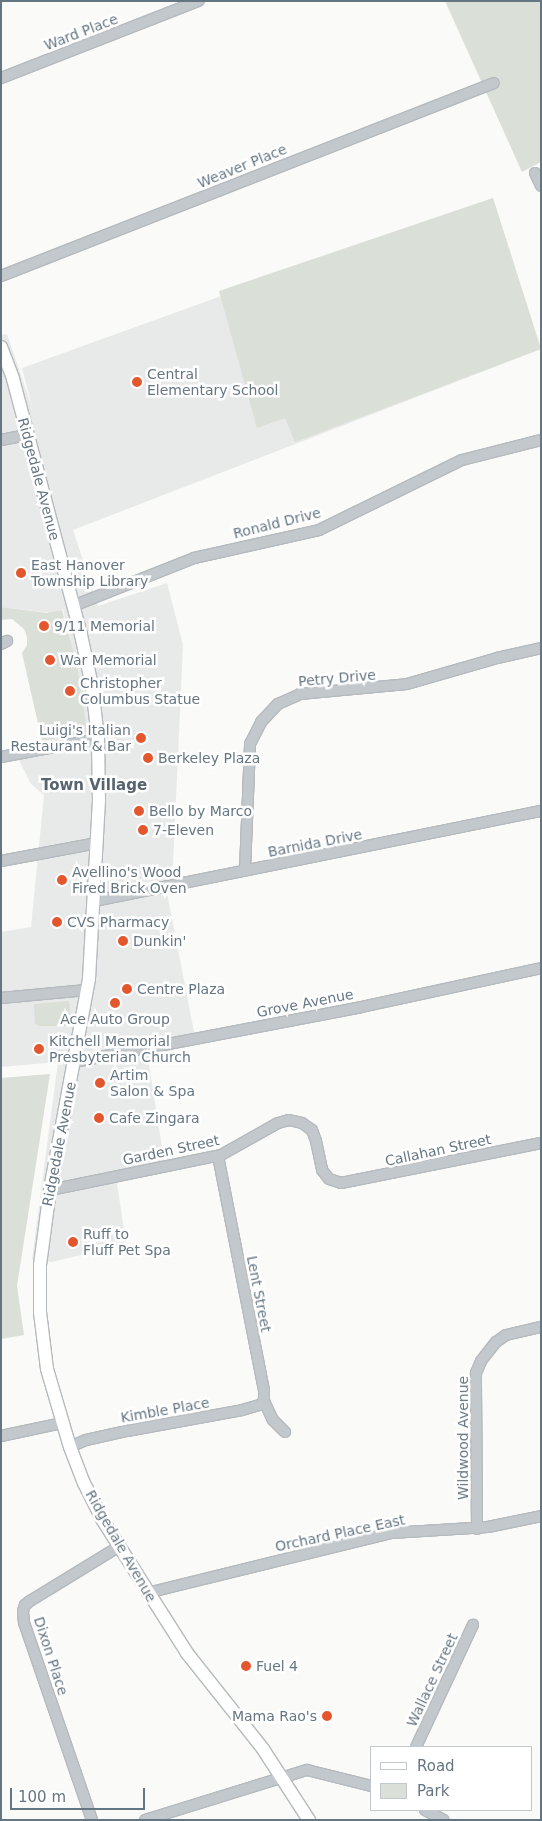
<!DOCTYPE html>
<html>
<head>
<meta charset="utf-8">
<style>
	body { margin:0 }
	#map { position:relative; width:542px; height:1821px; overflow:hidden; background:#fafaf8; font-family:"DejaVu Sans",sans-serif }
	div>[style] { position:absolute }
	.built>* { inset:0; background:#e8e9e9 }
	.green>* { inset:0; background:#dadfd7 }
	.roads { filter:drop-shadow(1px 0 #b5babe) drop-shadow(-1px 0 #b5babe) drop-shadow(0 1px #b5babe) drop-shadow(0 -1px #b5babe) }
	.minor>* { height:10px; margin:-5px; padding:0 5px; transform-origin:5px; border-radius:5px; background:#c3c8cc }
	.major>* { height:12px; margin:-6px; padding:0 6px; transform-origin:6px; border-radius:6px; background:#fff }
	.dots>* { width:14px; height:14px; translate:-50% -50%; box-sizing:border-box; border:2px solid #fff; border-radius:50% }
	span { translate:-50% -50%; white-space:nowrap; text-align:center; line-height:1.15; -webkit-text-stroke:5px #fff; paint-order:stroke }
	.street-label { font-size:14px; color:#657683 }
	.poi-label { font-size:14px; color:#657683 }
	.left { translate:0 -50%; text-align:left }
	.right { translate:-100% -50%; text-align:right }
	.neighbourhood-label { font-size:15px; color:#57646e; font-weight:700 }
	.frame { position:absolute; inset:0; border:2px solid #657683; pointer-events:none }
	.legend { position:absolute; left:370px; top:1746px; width:162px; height:65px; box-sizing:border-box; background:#fff; border:1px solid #c1c8cd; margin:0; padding:6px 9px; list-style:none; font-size:15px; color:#657683 }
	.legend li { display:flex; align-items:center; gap:10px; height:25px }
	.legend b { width:25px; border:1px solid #c1c8cd }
	.scale { position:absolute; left:10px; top:1788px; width:135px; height:22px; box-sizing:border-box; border:2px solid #657683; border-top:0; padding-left:6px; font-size:15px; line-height:18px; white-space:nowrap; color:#657683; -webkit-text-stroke:4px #fff; paint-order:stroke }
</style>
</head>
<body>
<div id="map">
	<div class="built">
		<i style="clip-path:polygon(493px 198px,541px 349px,73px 530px,98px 606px,167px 583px,183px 645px,173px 864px,167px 893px,196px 1042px,148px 1058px,165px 1166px,116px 1176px,126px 1244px,52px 1262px,32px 1259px,58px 1062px,1px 1067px,1px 932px,31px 927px,44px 795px,31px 784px,19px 760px,42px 756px,42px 741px,87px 731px,63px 609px,51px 613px,1px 607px,1px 335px,7px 334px,32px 407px,22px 368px)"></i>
	</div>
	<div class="green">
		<i style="clip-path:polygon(445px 1px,541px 1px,541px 162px,522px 172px)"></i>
		<i style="clip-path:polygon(493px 198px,541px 349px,295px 442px,285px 418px,257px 428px,219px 291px)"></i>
		<i style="clip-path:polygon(1px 607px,47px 613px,62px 610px,77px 665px,87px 732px,42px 741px,22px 653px,27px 645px,27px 637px,24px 629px,12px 619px,1px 620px)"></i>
		<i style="clip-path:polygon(69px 1001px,71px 1017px,70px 1026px,39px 1026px,35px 1024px,34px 1004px)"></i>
		<i style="clip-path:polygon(50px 1074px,17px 1286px,24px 1335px,1px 1339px,1px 1078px)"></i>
	</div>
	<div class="roads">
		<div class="minor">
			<i style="left:1px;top:78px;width:212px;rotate:-21.3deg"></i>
			<i style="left:535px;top:173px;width:14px;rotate:65deg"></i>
			<i style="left:1px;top:276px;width:529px;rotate:-21.38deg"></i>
			<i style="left:1px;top:440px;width:25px;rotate:-11deg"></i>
			<i style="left:73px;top:606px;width:130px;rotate:-21.6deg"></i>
			<i style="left:194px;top:558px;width:128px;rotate:-12.6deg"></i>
			<i style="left:319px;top:530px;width:159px;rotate:-26.1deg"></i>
			<i style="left:462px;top:460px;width:81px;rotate:-14.2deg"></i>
			<i style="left:1px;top:644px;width:7px;rotate:-27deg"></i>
			<i style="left:1px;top:757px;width:99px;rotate:-10.5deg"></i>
			<i style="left:1px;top:861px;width:98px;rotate:-10.6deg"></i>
			<i style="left:245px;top:870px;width:126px;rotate:-87.7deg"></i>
			<i style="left:250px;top:744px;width:25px;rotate:-63deg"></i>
			<i style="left:261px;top:722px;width:25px;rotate:-47deg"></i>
			<i style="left:278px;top:704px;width:24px;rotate:-24deg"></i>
			<i style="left:300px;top:694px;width:107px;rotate:-5.3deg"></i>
			<i style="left:407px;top:684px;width:94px;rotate:-16.1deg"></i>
			<i style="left:497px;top:658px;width:45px;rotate:-12.8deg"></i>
			<i style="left:94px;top:901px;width:456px;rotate:-11.4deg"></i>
			<i style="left:1px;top:998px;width:86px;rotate:-5.3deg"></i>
			<i style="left:74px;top:1062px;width:292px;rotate:-10.8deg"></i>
			<i style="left:361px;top:1007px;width:184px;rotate:-12.2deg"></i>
			<i style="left:218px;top:1156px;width:238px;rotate:78.9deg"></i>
			<i style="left:264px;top:1390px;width:11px;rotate:90deg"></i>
			<i style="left:264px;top:1401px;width:21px;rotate:65deg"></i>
			<i style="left:273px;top:1420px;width:17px;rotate:45deg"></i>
			<i style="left:50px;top:1190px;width:175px;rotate:-11.6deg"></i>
			<i style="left:221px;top:1155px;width:65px;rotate:-29.3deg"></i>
			<i style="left:278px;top:1123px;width:11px;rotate:-15deg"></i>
			<i style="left:289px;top:1120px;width:13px;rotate:13deg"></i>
			<i style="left:302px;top:1123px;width:12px;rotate:35deg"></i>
			<i style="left:312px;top:1130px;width:12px;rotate:70deg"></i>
			<i style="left:316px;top:1141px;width:30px;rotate:78deg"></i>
			<i style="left:322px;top:1170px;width:11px;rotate:52deg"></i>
			<i style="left:329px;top:1179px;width:13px;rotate:18deg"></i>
			<i style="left:341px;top:1183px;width:204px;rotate:-11.3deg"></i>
			<i style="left:1px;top:1436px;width:62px;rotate:-12deg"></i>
			<i style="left:70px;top:1447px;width:17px;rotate:-24deg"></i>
			<i style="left:86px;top:1440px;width:42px;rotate:-12.4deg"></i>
			<i style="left:127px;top:1431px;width:117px;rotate:-10.3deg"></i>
			<i style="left:242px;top:1410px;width:19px;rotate:-16deg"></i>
			<i style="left:260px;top:1405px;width:6px;rotate:-45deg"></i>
			<i style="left:477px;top:1529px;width:156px;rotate:-90.4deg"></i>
			<i style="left:476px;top:1373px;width:13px;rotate:-67deg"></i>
			<i style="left:481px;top:1361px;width:24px;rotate:-52deg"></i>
			<i style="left:496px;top:1342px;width:12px;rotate:-35deg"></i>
			<i style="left:506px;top:1335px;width:36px;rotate:-13deg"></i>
			<i style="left:147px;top:1593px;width:251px;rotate:-13.8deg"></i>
			<i style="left:391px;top:1533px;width:97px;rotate:-3.5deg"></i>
			<i style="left:488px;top:1527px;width:54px;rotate:-11.7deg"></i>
			<i style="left:416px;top:1747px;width:135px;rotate:-65deg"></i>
			<i style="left:425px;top:1810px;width:21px;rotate:28deg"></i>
			<i style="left:92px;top:1820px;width:208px;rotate:-109deg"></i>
			<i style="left:24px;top:1623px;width:12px;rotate:-95deg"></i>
			<i style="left:23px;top:1611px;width:6px;rotate:-72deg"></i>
			<i style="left:25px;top:1605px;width:6px;rotate:-39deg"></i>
			<i style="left:30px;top:1601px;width:103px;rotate:-31.5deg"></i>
			<i style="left:145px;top:1820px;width:170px;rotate:-17.2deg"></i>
			<i style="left:307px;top:1770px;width:66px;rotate:14deg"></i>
		</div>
		<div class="major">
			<i style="left:1px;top:347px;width:34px;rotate:69deg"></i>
			<i style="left:13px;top:379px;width:265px;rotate:75.1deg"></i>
			<i style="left:81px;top:635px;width:52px;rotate:77.8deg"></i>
			<i style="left:92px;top:686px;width:53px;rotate:83.5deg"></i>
			<i style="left:98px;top:739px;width:61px;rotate:89.1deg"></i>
			<i style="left:99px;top:800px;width:179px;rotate:93.2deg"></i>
			<i style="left:89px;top:979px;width:215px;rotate:100.5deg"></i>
			<i style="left:50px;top:1190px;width:76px;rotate:97.6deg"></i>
			<i style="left:40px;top:1265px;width:47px;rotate:90deg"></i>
			<i style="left:40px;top:1312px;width:57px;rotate:83deg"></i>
			<i style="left:47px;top:1369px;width:81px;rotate:73.6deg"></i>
			<i style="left:70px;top:1447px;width:39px;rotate:69deg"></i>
			<i style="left:84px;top:1483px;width:40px;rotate:63.4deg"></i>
			<i style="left:102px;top:1519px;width:159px;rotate:57.6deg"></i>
			<i style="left:187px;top:1653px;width:122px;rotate:51.6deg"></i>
			<i style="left:263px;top:1749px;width:85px;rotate:57.1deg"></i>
		</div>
	</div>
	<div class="dots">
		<i style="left:137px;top:382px;background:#e4572e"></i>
		<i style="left:21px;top:573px;background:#e4572e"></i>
		<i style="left:44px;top:626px;background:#e4572e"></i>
		<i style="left:50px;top:660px;background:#e4572e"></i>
		<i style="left:70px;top:691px;background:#e4572e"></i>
		<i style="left:141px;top:738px;background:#e4572e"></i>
		<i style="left:148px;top:758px;background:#e4572e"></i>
		<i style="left:139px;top:811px;background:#e4572e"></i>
		<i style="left:143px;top:830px;background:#e4572e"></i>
		<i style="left:62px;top:880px;background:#e4572e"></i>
		<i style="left:57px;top:922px;background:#e4572e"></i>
		<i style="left:123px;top:941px;background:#e4572e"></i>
		<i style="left:127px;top:989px;background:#e4572e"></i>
		<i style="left:115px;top:1003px;background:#e4572e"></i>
		<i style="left:39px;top:1049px;background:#e4572e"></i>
		<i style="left:100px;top:1083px;background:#e4572e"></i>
		<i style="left:99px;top:1118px;background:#e4572e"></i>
		<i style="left:73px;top:1242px;background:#e4572e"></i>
		<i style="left:246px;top:1666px;background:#e4572e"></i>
		<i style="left:327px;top:1716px;background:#e4572e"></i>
	</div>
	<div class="street-label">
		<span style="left:81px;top:32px;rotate:-21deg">Ward Place</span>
		<span style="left:242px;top:166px;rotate:-22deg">Weaver Place</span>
		<span style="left:39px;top:479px;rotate:75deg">Ridgedale Avenue</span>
		<span style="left:277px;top:523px;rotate:-14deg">Ronald Drive</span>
		<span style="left:337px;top:678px;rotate:-5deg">Petry Drive</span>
		<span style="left:315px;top:843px;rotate:-11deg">Barnida Drive</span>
		<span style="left:305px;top:1003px;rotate:-11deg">Grove Avenue</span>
		<span style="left:59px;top:1144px;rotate:-79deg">Ridgedale Avenue</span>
		<span style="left:171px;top:1150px;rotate:-12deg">Garden Street</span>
		<span style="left:438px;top:1150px;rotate:-12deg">Callahan Street</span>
		<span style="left:259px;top:1294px;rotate:79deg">Lent Street</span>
		<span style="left:165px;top:1410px;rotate:-10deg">Kimble Place</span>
		<span style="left:463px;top:1438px;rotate:-90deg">Wildwood Avenue</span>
		<span style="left:340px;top:1533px;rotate:-12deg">Orchard Place East</span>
		<span style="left:121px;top:1546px;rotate:60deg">Ridgedale Avenue</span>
		<span style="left:51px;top:1656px;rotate:72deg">Dixon Place</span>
		<span style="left:432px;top:1680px;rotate:-65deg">Wallace Street</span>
	</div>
	<div class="poi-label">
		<span class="left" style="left:147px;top:382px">Central<br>Elementary School</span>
		<span class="left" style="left:31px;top:573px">East Hanover<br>Township Library</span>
		<span class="left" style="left:54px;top:626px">9/11 Memorial</span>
		<span class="left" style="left:60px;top:660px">War Memorial</span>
		<span class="left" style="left:80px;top:691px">Christopher<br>Columbus Statue</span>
		<span class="right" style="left:131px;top:738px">Luigi's Italian<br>Restaurant &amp; Bar</span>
		<span class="left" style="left:158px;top:758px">Berkeley Plaza</span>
		<span class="left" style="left:149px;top:811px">Bello by Marco</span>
		<span class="left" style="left:153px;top:830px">7-Eleven</span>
		<span class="left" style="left:72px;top:880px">Avellino's Wood<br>Fired Brick Oven</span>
		<span class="left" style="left:67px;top:922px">CVS Pharmacy</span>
		<span class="left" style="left:133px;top:941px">Dunkin'</span>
		<span class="left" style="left:137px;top:989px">Centre Plaza</span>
		<span style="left:115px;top:1019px">Ace Auto Group</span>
		<span class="left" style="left:49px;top:1049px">Kitchell Memorial<br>Presbyterian Church</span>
		<span class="left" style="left:110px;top:1083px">Artim<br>Salon &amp; Spa</span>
		<span class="left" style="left:109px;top:1118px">Cafe Zingara</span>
		<span class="left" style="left:83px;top:1242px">Ruff to<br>Fluff Pet Spa</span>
		<span class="left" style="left:256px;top:1666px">Fuel 4</span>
		<span class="right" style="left:317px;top:1716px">Mama Rao's</span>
	</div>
	<div class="neighbourhood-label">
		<span style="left:94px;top:786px">Town Village</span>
	</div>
	<div class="frame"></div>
	<ul class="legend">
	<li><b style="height:6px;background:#fff"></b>Road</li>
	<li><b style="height:14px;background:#dadfd7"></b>Park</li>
	</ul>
	<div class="scale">100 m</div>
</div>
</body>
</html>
